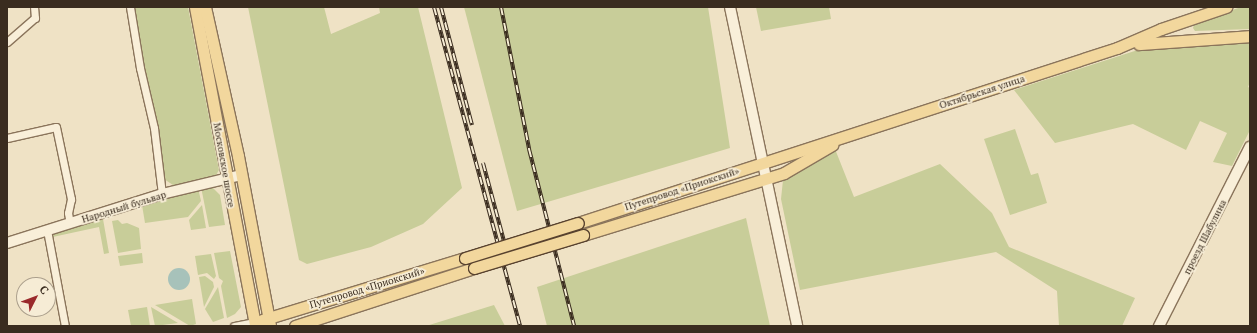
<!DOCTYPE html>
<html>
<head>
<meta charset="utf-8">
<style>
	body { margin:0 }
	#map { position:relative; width:1257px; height:333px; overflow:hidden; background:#efe2c5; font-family:"PT Serif",serif }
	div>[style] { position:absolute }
	.green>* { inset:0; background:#c8cd99 }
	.water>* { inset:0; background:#a7c2ba }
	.round { border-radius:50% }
	.roads { filter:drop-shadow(1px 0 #8a745b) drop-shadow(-1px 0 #8a745b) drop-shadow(0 1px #8a745b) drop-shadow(0 -1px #8a745b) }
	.street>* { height:7px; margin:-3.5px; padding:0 3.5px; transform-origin:3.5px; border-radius:3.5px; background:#f9efd9 }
	.secondary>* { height:10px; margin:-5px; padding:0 5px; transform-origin:5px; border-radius:5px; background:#f9efd9 }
	.primary>* { height:11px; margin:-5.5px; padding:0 5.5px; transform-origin:5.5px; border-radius:5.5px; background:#f2d79d }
	.rail>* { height:4px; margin-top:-2px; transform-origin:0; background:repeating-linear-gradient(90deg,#f6ecd5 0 8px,#3a2c1f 0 16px); box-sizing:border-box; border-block:1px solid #3a2c1f }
	.bridges { filter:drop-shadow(1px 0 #58422f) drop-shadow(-1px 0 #58422f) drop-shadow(0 1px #58422f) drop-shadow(0 -1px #58422f) }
	.primary-bridge>* { height:11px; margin:-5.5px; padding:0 5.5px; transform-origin:5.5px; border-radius:5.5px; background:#f2d79d }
	span { translate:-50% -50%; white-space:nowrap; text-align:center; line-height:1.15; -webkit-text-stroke:3.5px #f6ecd5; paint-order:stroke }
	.street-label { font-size:10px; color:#3a2c1f }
	.frame { position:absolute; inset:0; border:8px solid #3a2c1f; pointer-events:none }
	.north { position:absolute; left:16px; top:277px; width:40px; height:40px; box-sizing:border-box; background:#f6ecd5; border:1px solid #ab9f8c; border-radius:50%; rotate:48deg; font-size:11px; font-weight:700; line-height:16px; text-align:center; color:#3a2c1f }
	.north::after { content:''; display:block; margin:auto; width:14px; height:18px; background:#9a2a2c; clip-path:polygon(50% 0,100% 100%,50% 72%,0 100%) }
</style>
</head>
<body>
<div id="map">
	<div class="green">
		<i style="clip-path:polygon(130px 7px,188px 7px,219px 170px,216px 175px,176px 187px,164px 179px)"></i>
		<i style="clip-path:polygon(248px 7px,324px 7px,331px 34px,380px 13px,379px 7px,418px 7px,462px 188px,423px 224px,371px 247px,307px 264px,299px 260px)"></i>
		<i style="clip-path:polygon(464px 7px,708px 7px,730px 148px,517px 211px)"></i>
		<i style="clip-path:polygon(756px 7px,829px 7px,831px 19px,761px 31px)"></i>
		<i style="clip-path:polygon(1241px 7px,1250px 7px,1250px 29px,1195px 31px,1193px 28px,1194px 25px,1204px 20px)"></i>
		<i style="clip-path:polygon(1250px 41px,1250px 82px,1248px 87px,1250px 88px,1250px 130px,1232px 166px,1213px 162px,1227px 133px,1200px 121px,1186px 150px,1133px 124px,1055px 143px,1014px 90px,1144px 48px)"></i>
		<i style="clip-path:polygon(1015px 129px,1031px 175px,1038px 173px,1047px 203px,1010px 215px,984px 139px)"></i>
		<i style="clip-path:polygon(835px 149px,854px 197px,940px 164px,992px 213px,1009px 247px,1135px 298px,1122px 326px,1059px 326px,1057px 291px,996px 252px,800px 290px,781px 199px,783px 180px)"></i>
		<i style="clip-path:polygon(211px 186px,220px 195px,225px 225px,209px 227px,201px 187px)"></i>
		<i style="clip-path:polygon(198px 188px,201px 201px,188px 217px,145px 223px,142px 205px)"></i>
		<i style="clip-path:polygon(202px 205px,206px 228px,191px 230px,189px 220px)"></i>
		<i style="clip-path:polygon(746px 218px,770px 326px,547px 326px,537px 287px)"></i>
		<i style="clip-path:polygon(103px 219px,109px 253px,104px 254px,99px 227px,48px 238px,51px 234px)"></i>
		<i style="clip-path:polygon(118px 220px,122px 224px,127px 223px,139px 228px,141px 249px,118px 253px,112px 221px)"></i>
		<i style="clip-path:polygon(230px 251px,241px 307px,235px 314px,227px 318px,221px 286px,223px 281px,219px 278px,214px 253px)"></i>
		<i style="clip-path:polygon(142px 253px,143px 263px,120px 266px,118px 256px)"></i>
		<i style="clip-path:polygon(211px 254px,216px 276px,214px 279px,207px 273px,198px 275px,195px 256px)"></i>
		<i style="clip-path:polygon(205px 276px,213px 282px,214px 287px,204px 307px,199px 277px)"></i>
		<i style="clip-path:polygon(218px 287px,224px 318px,213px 322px,205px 309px)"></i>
		<i style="clip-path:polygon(192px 299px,196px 324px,190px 326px,155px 305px)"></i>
		<i style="clip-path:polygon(494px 305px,505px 326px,426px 326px)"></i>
		<i style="clip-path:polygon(147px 307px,150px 326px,131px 326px,128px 310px)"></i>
		<i style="clip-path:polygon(151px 307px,178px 323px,155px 326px)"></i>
	</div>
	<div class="water">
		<i class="round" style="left:168px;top:268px;width:22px;height:22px"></i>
	</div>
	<div class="roads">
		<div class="street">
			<i style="left:130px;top:7px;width:62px;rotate:80.7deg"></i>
			<i style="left:140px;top:68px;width:62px;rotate:76.9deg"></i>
			<i style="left:154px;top:128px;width:66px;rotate:83.1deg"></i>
			<i style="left:7px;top:42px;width:37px;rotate:-41deg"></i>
			<i style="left:35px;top:18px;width:11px;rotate:-95deg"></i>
			<i style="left:7px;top:138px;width:50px;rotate:-12.7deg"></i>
			<i style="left:56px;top:127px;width:74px;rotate:78.2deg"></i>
			<i style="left:71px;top:199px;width:14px;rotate:102deg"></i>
			<i style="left:68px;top:213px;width:10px;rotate:79deg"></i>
			<i style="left:47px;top:230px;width:98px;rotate:79.4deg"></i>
			<i style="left:234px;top:326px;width:20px;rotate:-11deg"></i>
		</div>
		<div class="secondary">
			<i style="left:730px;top:7px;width:326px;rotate:78.1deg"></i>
			<i style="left:7px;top:243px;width:163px;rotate:-17.5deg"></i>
			<i style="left:162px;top:194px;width:81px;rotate:-13.5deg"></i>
			<i style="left:1159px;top:326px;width:201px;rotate:-63.1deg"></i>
		</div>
		<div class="primary">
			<i style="left:195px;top:7px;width:325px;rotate:79.3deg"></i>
			<i style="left:205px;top:7px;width:153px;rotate:77.5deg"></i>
			<i style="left:238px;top:156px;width:173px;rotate:79.3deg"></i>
			<i style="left:1139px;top:44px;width:111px;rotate:-4.1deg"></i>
			<i style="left:578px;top:223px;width:567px;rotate:-17.99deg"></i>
			<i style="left:1117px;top:48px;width:48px;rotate:-23.4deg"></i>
			<i style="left:1161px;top:29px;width:69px;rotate:-18.7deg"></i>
			<i style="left:583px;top:235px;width:210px;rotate:-17.1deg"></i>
			<i style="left:784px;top:173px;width:56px;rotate:-30.3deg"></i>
			<i style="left:262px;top:320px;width:212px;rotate:-17deg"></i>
			<i style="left:295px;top:326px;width:188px;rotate:-18deg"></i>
		</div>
	</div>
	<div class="rail">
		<i style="left:434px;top:7px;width:330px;rotate:74.9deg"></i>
		<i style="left:441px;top:7px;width:122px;rotate:75.3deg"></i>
		<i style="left:501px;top:7px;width:145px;rotate:78.8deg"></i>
		<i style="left:529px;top:149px;width:183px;rotate:75.7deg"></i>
		<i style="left:483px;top:163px;width:85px;rotate:75deg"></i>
	</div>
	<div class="bridges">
		<div class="primary-bridge">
			<i style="left:465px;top:258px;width:118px;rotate:-17.2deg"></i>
			<i style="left:474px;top:268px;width:114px;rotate:-16.8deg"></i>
		</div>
	</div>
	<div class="street-label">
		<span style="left:982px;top:92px;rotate:-18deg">Октябрьская улица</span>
		<span style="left:224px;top:165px;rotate:80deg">Московское шоссе</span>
		<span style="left:682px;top:189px;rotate:-18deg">Путепровод «Приокский»</span>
		<span style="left:124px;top:207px;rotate:-17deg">Народный бульвар</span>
		<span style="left:1205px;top:237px;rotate:-63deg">проезд Шабулина</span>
		<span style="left:367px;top:288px;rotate:-17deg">Путепровод «Приокский»</span>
	</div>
	<div class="frame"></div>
	<div class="north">С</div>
</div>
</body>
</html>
